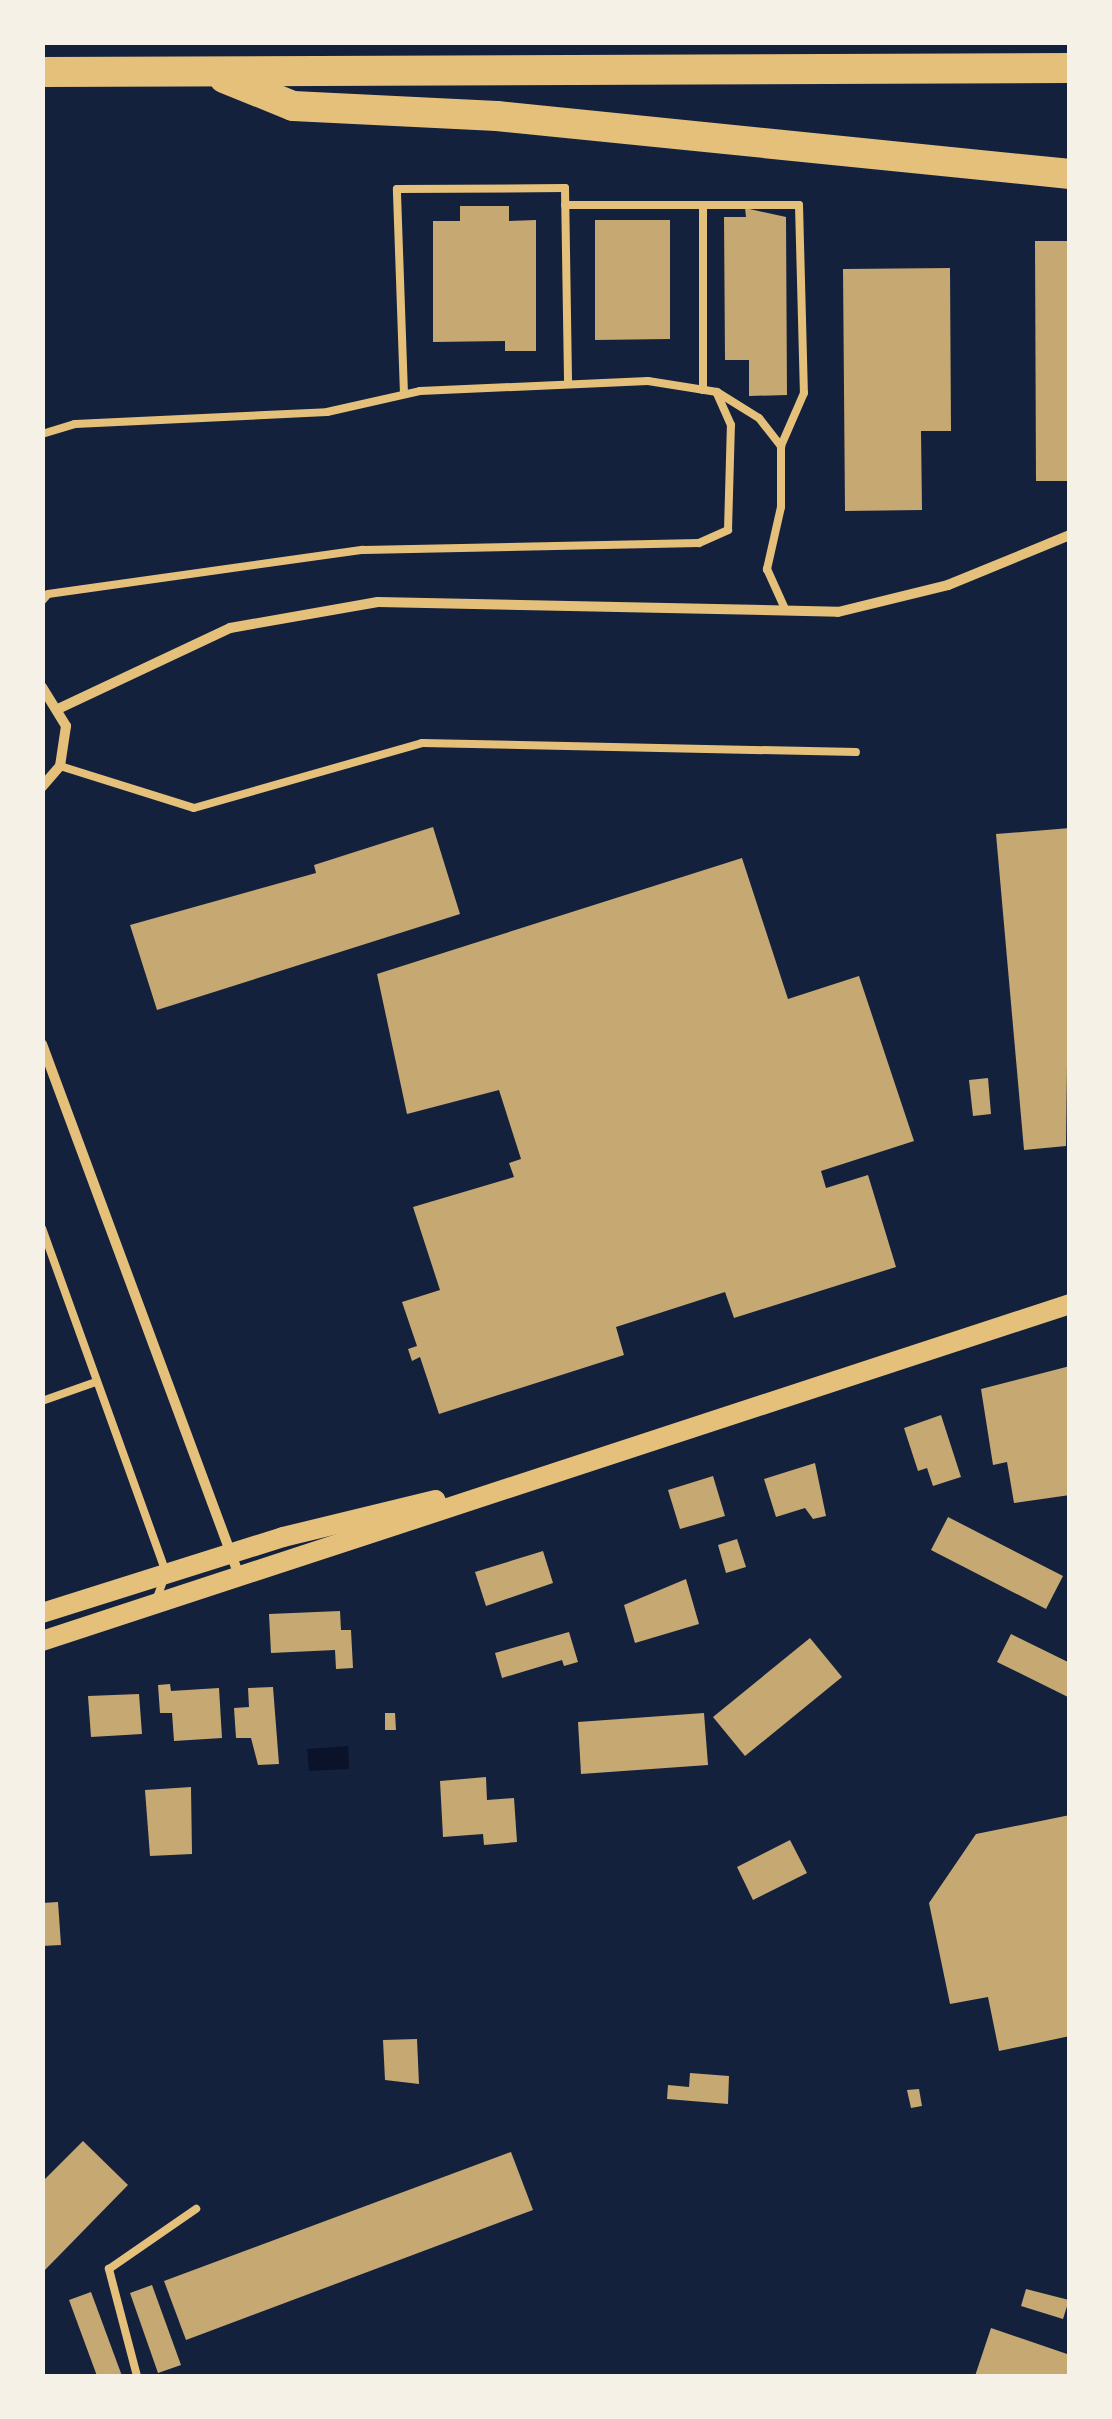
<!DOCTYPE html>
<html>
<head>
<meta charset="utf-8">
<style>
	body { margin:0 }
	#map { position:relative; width:1112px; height:2419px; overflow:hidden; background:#14213d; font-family:Mulish,sans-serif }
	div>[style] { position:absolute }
	.water>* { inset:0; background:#0b132b }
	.building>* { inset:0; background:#c6a872 }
	.service>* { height:8px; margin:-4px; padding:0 4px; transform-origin:4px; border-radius:4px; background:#e5c07b }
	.minor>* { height:10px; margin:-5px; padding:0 5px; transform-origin:5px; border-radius:5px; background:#e5c07b }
	.secondary>* { height:20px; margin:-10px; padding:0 10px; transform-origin:10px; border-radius:10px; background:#e5c07b }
	.motorway>* { height:30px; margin:-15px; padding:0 15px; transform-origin:15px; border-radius:15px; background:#e5c07b }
	span { translate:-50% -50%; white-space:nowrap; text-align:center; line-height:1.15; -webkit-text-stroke:8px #f6f1e7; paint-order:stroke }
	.frame { position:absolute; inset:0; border:45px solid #f6f1e7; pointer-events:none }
</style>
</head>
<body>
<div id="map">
	<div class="water">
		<i style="clip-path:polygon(348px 1746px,349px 1769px,309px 1771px,307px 1749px)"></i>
	</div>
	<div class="building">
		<i style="clip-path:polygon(460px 206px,509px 206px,509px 221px,536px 220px,536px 351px,505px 351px,505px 341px,433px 342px,433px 221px,460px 221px)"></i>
		<i style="clip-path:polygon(745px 208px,786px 217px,787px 395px,749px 396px,749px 360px,725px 360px,724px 217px,746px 217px)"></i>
		<i style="clip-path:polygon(595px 220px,670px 220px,670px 339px,595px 340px)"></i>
		<i style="clip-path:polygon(1035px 241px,1070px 241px,1070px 481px,1036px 481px)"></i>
		<i style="clip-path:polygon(950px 268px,951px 431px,921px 431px,922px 510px,845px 511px,843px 269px)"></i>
		<i style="clip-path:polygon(433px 827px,460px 914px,157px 1010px,130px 925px,316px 873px,314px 865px)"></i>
		<i style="clip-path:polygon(1070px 828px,1066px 1146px,1024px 1150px,996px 834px)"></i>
		<i style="clip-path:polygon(742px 858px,788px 999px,859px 976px,914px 1141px,821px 1171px,826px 1188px,868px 1175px,896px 1267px,734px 1318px,725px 1292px,616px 1327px,624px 1355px,439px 1414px,420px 1357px,412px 1361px,408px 1349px,417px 1346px,402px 1302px,440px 1290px,413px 1207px,514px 1177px,509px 1163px,521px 1159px,499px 1090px,407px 1114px,377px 974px)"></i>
		<i style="clip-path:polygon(988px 1078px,991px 1114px,973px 1116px,969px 1080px)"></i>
		<i style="clip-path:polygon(1070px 1366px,1070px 1495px,1014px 1503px,1007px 1462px,993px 1465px,981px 1389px)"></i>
		<i style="clip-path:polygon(941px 1415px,961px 1477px,933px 1486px,927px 1468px,918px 1471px,904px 1428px)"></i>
		<i style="clip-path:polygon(815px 1463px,826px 1516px,813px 1519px,805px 1508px,776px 1517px,764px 1479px)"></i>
		<i style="clip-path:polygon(713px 1476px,725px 1516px,680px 1529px,668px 1490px)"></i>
		<i style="clip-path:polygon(948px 1517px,1063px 1576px,1046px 1609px,931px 1550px)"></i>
		<i style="clip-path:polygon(737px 1539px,746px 1567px,726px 1573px,718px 1545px)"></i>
		<i style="clip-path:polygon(543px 1551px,553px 1583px,486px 1606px,475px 1572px)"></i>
		<i style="clip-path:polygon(686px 1579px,699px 1624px,635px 1643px,624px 1605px)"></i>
		<i style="clip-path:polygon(340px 1611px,341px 1630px,351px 1630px,353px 1668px,336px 1669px,335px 1650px,271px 1653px,269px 1614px)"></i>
		<i style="clip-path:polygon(569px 1632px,578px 1662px,564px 1666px,562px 1660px,502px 1678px,495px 1653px)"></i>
		<i style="clip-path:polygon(1011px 1634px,1070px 1663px,1070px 1698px,997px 1662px)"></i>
		<i style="clip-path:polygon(810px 1638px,842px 1677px,745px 1756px,713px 1717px)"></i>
		<i style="clip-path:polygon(170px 1684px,171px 1691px,219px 1688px,222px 1738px,174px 1741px,172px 1713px,160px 1713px,158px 1685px)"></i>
		<i style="clip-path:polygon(273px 1687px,279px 1764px,258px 1765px,251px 1738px,236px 1738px,234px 1708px,249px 1707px,248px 1688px)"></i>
		<i style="clip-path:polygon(139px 1694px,142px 1734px,91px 1737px,88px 1696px)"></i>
		<i style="clip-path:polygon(385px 1713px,395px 1713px,396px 1730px,385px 1730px)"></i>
		<i style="clip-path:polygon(704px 1713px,708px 1765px,581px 1774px,578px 1722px)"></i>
		<i style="clip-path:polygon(486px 1777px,487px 1800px,514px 1798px,517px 1842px,484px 1845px,483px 1834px,443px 1837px,440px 1781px)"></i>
		<i style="clip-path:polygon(191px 1787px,192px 1854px,150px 1856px,145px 1790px)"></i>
		<i style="clip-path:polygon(1070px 1815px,1070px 2036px,999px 2051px,988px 1997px,950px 2004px,929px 1903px,976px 1834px)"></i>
		<i style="clip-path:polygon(790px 1840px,807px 1873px,753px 1900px,737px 1867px)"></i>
		<i style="clip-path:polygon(58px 1902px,61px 1945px,42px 1946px,42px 1903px)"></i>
		<i style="clip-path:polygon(417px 2039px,419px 2084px,385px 2080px,383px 2040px)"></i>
		<i style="clip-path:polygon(690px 2073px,729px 2076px,728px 2104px,667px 2099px,668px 2085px,689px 2087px)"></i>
		<i style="clip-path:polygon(919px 2089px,922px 2106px,911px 2108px,907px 2090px)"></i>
		<i style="clip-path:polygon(83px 2141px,128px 2185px,42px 2273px,42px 2182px)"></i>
		<i style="clip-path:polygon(511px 2152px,533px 2210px,186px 2340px,164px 2281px)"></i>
		<i style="clip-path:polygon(152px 2285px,181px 2365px,158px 2373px,130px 2293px)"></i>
		<i style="clip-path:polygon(1026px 2289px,1069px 2300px,1063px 2319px,1021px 2306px)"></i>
		<i style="clip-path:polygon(91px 2292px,122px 2376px,97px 2376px,69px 2300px)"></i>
		<i style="clip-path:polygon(991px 2328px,1070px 2355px,1070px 2376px,975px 2376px)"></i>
	</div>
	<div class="service">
		<i style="left:565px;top:205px;width:138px"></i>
		<i style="left:703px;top:390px;width:185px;rotate:-90deg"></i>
		<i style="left:703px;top:205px;width:96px"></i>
		<i style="left:799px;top:205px;width:188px;rotate:88.5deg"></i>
		<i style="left:804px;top:393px;width:58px;rotate:113.5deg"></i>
		<i style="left:404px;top:394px;width:205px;rotate:-92deg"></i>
		<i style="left:397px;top:189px;width:168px;rotate:-0.3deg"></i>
		<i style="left:565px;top:188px;width:196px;rotate:89.1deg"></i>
		<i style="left:42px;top:434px;width:34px;rotate:-17deg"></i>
		<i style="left:75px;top:424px;width:252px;rotate:-2.7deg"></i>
		<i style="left:327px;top:412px;width:95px;rotate:-12.7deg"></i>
		<i style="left:420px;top:391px;width:228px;rotate:-2.5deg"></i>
		<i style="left:648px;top:381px;width:70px;rotate:9.1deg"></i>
		<i style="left:717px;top:392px;width:49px;rotate:31.8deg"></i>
		<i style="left:759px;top:418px;width:36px;rotate:52deg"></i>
		<i style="left:781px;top:446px;width:61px;rotate:90deg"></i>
		<i style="left:781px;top:507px;width:64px;rotate:102.7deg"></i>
		<i style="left:767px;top:569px;width:46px;rotate:65.7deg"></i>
		<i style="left:42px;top:601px;width:9px;rotate:-49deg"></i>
		<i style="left:48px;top:594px;width:318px;rotate:-8deg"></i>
		<i style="left:363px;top:550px;width:336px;rotate:-1.2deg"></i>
		<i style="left:699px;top:543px;width:32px;rotate:-24deg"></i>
		<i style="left:728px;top:530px;width:105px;rotate:-88.4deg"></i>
		<i style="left:731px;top:425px;width:35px;rotate:-114deg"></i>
		<i style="left:60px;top:766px;width:140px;rotate:17.4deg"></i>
		<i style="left:194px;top:808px;width:237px;rotate:-15.9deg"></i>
		<i style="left:422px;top:743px;width:434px;rotate:1.2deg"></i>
		<i style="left:42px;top:1228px;width:367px;rotate:70.2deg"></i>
		<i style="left:166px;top:1573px;width:30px;rotate:110deg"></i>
		<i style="left:42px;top:1401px;width:57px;rotate:-19.4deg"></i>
		<i style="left:137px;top:2376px;width:111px;rotate:-104.7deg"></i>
		<i style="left:109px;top:2269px;width:106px;rotate:-34.6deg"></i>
	</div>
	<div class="minor">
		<i style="left:42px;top:687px;width:46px;rotate:58.4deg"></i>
		<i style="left:66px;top:726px;width:40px;rotate:98.5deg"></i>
		<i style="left:60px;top:766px;width:28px;rotate:131deg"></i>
		<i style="left:60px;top:708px;width:188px;rotate:-25.2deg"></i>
		<i style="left:230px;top:628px;width:150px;rotate:-10deg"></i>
		<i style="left:378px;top:602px;width:460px;rotate:1.2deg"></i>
		<i style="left:838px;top:612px;width:113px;rotate:-13.8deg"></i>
		<i style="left:948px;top:585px;width:132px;rotate:-22.3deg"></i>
		<i style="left:42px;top:1044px;width:570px;rotate:69.66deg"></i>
	</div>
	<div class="secondary">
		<i style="left:42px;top:1613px;width:253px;rotate:-17.5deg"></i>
		<i style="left:283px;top:1537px;width:157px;rotate:-13.6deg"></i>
		<i style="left:42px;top:1641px;width:1082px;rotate:-18.15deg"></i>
	</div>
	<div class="motorway">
		<i style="left:42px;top:72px;width:1028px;rotate:-0.22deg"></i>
		<i style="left:224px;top:78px;width:74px;rotate:22.1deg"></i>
		<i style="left:293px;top:106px;width:204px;rotate:2.8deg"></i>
		<i style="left:497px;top:116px;width:576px;rotate:5.78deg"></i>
	</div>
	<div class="frame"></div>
</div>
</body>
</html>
